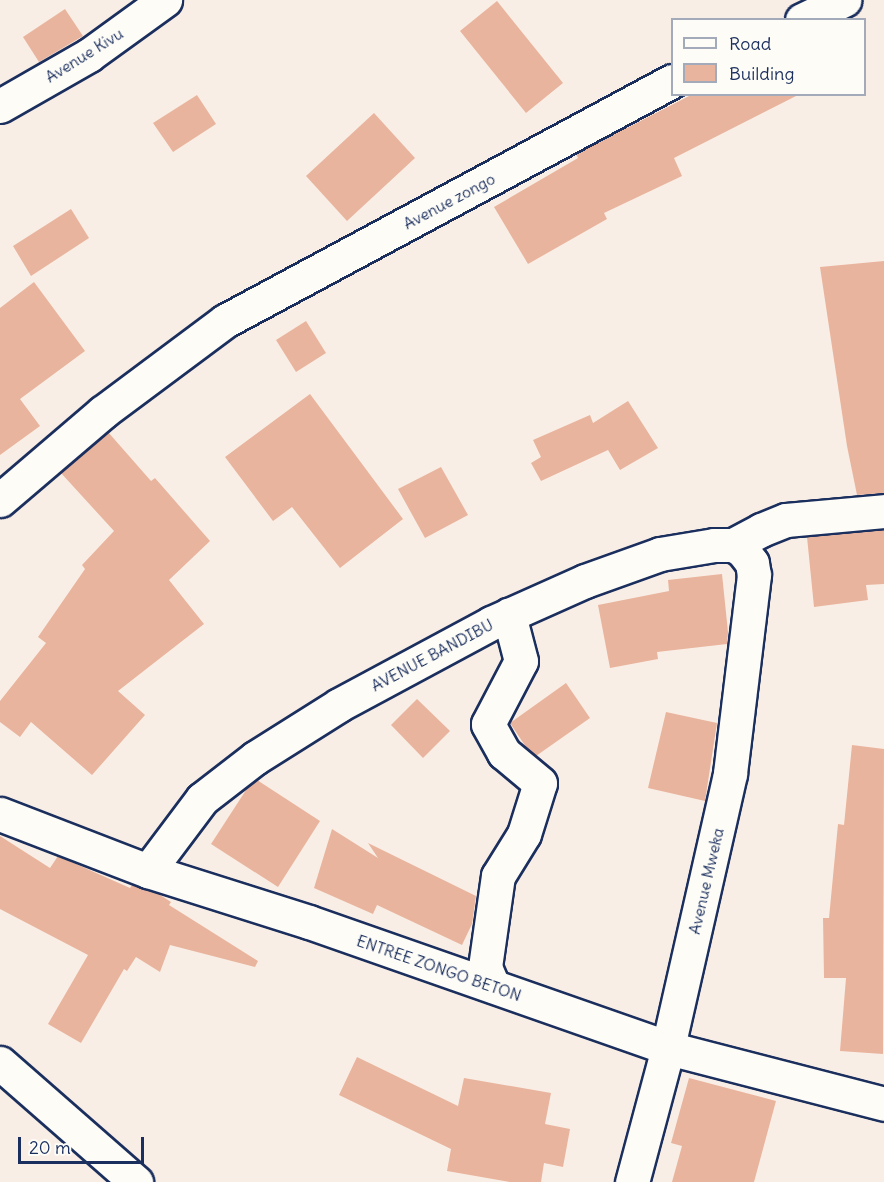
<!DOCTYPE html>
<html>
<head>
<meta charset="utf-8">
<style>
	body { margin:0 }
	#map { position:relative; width:884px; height:1182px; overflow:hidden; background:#f9eee5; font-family:Delius,sans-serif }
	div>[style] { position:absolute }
	.building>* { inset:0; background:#e9b49d }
	.roads { filter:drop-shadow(2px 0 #1b2f5e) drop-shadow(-2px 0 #1b2f5e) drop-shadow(0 2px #1b2f5e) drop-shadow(0 -2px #1b2f5e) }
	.street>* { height:33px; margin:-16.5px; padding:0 16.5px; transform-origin:16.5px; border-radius:16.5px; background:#fdfcf7 }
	span { translate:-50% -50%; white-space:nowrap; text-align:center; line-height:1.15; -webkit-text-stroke:5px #fdfcf7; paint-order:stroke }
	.street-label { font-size:16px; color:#1b2f5e }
	.legend { position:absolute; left:671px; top:18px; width:195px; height:78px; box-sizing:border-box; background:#fdfcf7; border:2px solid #a3aaba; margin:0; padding:8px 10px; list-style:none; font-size:18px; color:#1b2f5e }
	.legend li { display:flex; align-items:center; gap:12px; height:30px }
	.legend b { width:30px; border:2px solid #a3aaba }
	.scale { position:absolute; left:18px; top:1137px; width:126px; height:27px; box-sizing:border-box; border:3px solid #1b2f5e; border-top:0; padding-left:8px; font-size:18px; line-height:21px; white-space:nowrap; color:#1b2f5e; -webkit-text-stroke:4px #fdfcf7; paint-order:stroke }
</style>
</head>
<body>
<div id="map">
	<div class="building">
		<i style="clip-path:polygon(497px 1px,563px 83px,526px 113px,460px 31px)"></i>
		<i style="clip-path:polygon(65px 9px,83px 36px,39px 62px,23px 37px)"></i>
		<i style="clip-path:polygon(693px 94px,800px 94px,674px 158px,682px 176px,604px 213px,607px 219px,528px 264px,494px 207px,578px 158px,576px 154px)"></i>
		<i style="clip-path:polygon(197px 95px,216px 124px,173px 152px,153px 123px)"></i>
		<i style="clip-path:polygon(374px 113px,415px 158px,347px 221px,306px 176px)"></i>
		<i style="clip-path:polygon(71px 209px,89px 238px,31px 276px,13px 246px)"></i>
		<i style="clip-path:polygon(884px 261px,884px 493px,857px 495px,847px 446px,820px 267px)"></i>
		<i style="clip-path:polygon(34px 282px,85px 351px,20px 399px,40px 426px,0 455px,0 308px)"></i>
		<i style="clip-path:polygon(306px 321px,326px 353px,296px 372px,276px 340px)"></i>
		<i style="clip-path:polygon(310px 394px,403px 519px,340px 568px,292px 507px,273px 521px,225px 457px)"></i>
		<i style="clip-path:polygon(628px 401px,658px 448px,620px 470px,608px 450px,541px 481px,531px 463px,541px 457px,533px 440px,590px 415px,593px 423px)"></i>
		<i style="clip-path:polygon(108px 432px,151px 481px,155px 478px,210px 541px,169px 580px,204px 624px,118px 691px,145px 715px,92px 775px,31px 722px,20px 737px,0 722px,0 701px,46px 643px,38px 637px,85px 569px,82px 565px,114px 531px,61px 473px)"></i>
		<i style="clip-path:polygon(441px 467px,468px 515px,425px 538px,398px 489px)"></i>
		<i style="clip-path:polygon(884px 530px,884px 584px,866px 585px,868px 600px,814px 607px,807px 537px)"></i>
		<i style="clip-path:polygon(722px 574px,728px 632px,727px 644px,657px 652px,658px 659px,610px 668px,598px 605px,669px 591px,668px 580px)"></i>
		<i style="clip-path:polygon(566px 683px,590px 718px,536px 756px,526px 747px,510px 723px)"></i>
		<i style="clip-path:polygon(417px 699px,450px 731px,423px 758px,391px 725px)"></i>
		<i style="clip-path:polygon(666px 712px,717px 723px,705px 801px,648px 788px)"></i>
		<i style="clip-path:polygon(852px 745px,884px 749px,883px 1054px,840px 1051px,846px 978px,824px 978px,823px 918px,829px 918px,838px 824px,844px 825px)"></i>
		<i style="clip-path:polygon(257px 780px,320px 821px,278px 887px,211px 844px,248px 787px)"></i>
		<i style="clip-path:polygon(332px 829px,378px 858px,368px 843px,476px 896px,472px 924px,462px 945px,377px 905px,373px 914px,314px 888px)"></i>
		<i style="clip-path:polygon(0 836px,50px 868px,58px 856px,130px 888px,132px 885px,157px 893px,171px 902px,169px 905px,258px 961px,255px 967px,170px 945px,160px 972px,136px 957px,127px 971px,124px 969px,81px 1043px,48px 1024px,88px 955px,0 909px)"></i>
		<i style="clip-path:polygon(357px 1057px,458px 1106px,464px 1078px,551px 1093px,545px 1124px,570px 1129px,563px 1167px,544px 1163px,541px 1182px,510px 1182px,447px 1171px,451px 1149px,339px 1095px)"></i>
		<i style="clip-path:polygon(689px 1078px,776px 1101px,754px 1182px,672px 1182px,682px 1146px,671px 1143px)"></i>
	</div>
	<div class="roads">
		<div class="street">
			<i style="left:802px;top:20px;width:47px;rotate:-25.5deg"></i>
			<i style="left:0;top:106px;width:103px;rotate:-29.8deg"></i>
			<i style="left:89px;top:55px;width:94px;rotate:-35.9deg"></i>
			<i style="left:0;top:500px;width:135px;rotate:-40.5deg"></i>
			<i style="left:103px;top:412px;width:152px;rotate:-36.7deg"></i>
			<i style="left:225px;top:321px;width:507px;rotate:-28.23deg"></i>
			<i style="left:733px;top:545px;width:32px;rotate:-28deg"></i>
			<i style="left:761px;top:530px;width:27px;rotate:-22deg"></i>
			<i style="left:786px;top:520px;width:98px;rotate:-5.2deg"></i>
			<i style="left:0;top:814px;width:159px;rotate:21.1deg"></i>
			<i style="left:148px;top:871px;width:169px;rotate:17.6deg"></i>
			<i style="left:309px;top:922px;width:380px;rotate:19.3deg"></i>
			<i style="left:668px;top:1048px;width:223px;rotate:14.5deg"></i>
			<i style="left:148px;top:871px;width:90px;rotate:-53.1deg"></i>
			<i style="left:202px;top:799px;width:67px;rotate:-37.7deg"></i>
			<i style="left:255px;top:758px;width:99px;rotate:-32.2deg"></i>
			<i style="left:339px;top:705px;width:173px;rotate:-28.3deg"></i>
			<i style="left:491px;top:623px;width:103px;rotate:-24.1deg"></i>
			<i style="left:585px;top:581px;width:80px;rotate:-19.8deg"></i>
			<i style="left:660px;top:554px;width:55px;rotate:-9.5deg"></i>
			<i style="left:714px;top:545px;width:19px"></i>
			<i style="left:733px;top:545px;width:10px;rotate:29deg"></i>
			<i style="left:742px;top:550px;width:16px;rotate:52deg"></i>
			<i style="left:752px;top:563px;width:12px;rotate:81deg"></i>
			<i style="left:754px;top:575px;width:200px;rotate:96.9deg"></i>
			<i style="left:730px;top:774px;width:281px;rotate:102.8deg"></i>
			<i style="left:668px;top:1048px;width:139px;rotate:105deg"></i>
			<i style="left:493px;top:986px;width:21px;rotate:-113deg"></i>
			<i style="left:485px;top:967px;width:92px;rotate:-81.9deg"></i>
			<i style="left:498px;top:876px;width:49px;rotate:-58.2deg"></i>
			<i style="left:524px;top:834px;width:53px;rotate:-72.6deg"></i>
			<i style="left:540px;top:783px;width:47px;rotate:-140.2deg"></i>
			<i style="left:504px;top:753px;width:33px;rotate:-119deg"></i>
			<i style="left:488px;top:724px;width:71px;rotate:-62.4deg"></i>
			<i style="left:521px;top:661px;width:48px;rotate:-104.6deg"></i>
			<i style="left:0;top:1063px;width:181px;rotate:41.2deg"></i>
		</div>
	</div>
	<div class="street-label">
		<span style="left:84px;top:55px;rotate:-32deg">Avenue Kivu</span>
		<span style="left:449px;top:201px;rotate:-28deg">Avenue zongo</span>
		<span style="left:432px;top:655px;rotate:-28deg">AVENUE BANDIBU</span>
		<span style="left:706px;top:881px;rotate:-77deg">Avenue Mweka</span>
		<span style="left:439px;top:968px;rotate:19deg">ENTREE ZONGO BETON</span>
	</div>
	<ul class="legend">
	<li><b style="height:8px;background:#fdfcf7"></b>Road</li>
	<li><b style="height:16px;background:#e9b49d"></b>Building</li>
	</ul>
	<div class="scale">20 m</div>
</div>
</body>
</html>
